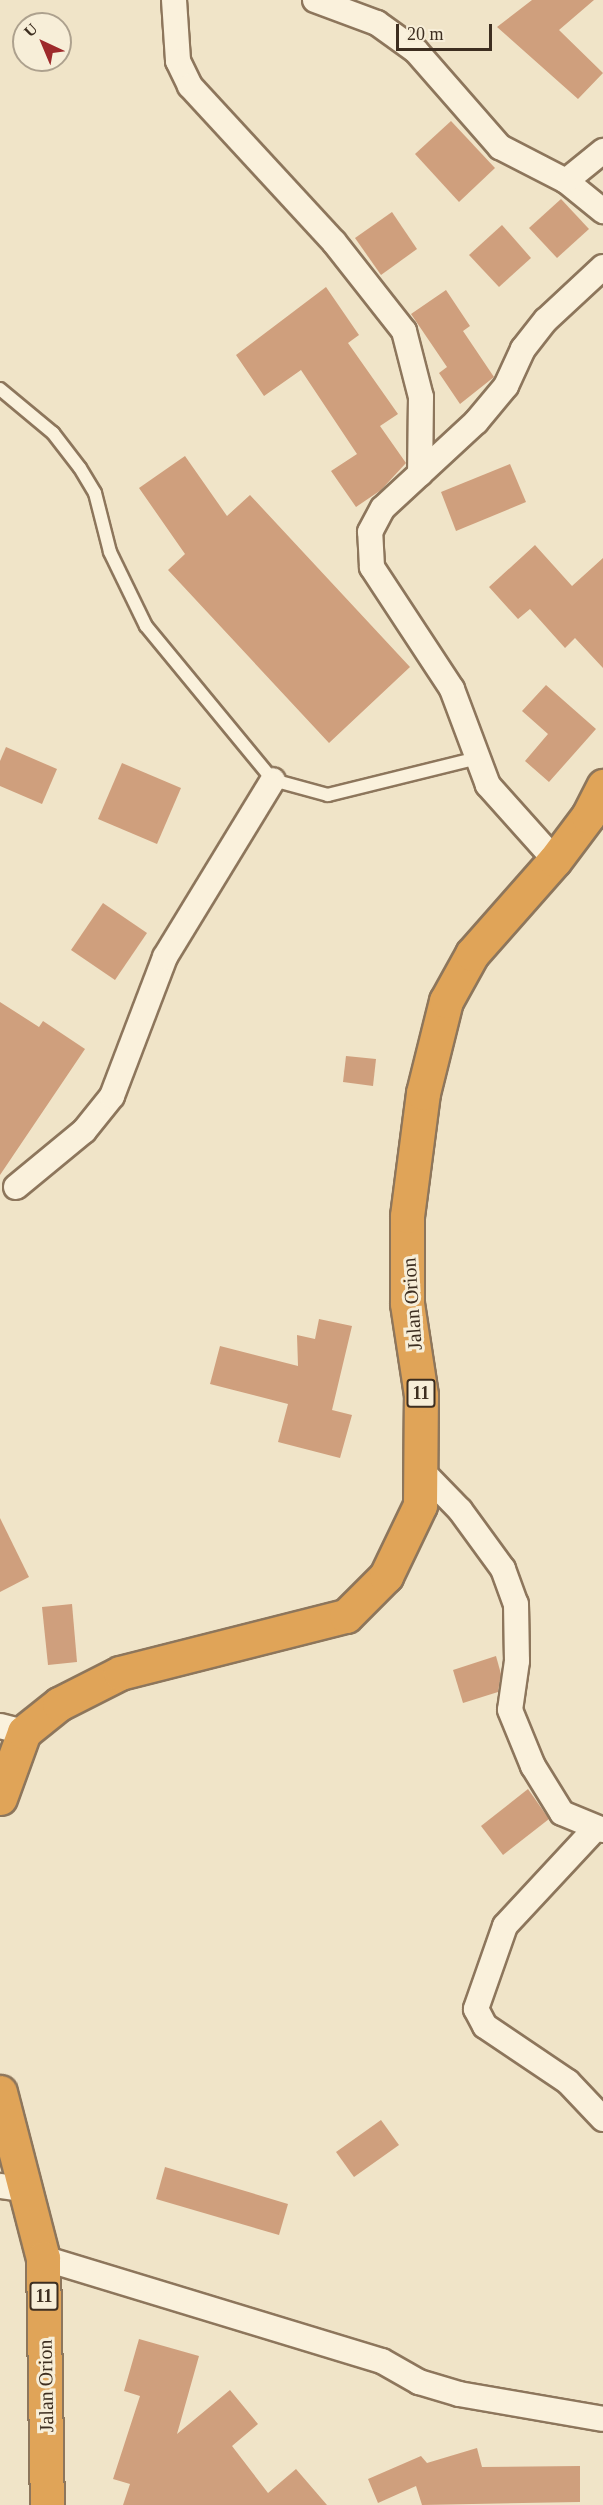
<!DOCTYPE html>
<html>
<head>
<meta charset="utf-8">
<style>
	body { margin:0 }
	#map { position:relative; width:603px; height:2505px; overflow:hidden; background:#f0e4c8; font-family:"Times New Roman",serif }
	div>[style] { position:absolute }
	.building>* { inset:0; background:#cf9f7d }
	.roads { filter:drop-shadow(2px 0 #8d765c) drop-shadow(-2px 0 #8d765c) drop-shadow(0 2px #8d765c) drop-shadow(0 -2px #8d765c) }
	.lane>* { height:12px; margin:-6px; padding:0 6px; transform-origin:6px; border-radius:6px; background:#faf1dc }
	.street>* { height:24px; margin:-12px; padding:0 12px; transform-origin:12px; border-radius:12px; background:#faf1dc }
	.highway>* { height:33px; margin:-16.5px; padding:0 16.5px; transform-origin:16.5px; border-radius:16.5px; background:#e0a458 }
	span { translate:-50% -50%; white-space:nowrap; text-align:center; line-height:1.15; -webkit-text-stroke:6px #f7eed8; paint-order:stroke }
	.shield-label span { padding:2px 4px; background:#f7eed8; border:2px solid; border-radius:4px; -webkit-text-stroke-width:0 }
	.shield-label { font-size:18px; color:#3d2e20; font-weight:700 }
	.street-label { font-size:20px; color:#3d2e20 }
	.north { position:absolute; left:12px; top:12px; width:60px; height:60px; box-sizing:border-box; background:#f7eed8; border:2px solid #ada18e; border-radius:50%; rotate:316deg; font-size:16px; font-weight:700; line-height:24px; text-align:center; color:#3d2e20 }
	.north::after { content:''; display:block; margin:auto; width:21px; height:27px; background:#9e2a2b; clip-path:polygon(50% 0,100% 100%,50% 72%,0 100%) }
	.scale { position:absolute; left:396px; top:24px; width:96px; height:27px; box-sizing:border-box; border:3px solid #3d2e20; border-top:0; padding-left:8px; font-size:18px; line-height:21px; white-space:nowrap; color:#3d2e20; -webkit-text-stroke:4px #f7eed8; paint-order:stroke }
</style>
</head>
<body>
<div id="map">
	<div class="building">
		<i style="clip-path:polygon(532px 0,594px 0,559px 30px,603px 73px,578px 99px,497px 27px)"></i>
		<i style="clip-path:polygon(451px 121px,495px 168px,459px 202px,415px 154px)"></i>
		<i style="clip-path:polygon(561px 199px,589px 229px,557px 258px,529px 228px)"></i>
		<i style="clip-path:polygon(392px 212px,417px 249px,381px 275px,355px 238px)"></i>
		<i style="clip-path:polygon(502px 225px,531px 258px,499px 287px,469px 255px)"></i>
		<i style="clip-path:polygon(326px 287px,359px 335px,348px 343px,398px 414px,380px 426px,406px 463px,381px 490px,356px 507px,331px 471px,357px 454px,301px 370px,264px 396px,236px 355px)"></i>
		<i style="clip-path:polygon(446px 290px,470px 326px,463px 331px,494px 377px,460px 404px,439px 373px,447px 367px,411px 314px)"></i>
		<i style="clip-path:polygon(185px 456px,227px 516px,250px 495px,410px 667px,329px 743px,168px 570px,185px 554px,139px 488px)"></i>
		<i style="clip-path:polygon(510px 464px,526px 502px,456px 531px,441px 492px)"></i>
		<i style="clip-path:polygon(535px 545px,572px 586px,603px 558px,603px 668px,575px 638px,565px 648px,530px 609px,518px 619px,489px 587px)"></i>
		<i style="clip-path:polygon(546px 685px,596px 729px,549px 782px,525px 761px,548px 734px,522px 711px)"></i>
		<i style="clip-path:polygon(6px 747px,57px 769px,42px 804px,0 786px,0 761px)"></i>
		<i style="clip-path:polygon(122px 763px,181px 788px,157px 844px,98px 819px)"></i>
		<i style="clip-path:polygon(103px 903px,147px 933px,115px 980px,71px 950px)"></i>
		<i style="clip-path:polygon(0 1002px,39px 1027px,43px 1021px,85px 1049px,0 1175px)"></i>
		<i style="clip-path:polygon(346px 1056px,376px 1059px,373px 1086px,343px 1082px)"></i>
		<i style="clip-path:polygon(319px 1319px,352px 1326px,332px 1410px,352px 1415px,340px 1458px,278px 1442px,288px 1404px,210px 1384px,220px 1346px,298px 1366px,297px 1335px,315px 1339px)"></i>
		<i style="clip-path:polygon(0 1518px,29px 1577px,0 1592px)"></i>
		<i style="clip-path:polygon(72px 1604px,77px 1662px,48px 1665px,42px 1607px)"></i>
		<i style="clip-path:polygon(496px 1656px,501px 1674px,498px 1692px,463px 1703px,453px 1670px)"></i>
		<i style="clip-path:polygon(528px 1789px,549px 1819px,503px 1855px,481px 1826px)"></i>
		<i style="clip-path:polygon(381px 2120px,399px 2145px,354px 2177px,336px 2152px)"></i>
		<i style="clip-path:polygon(165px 2167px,288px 2204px,279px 2235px,156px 2199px)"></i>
		<i style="clip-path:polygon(139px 2339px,199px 2356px,177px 2434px,230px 2390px,258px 2424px,232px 2446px,268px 2493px,296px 2469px,327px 2505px,123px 2505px,130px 2484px,113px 2479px,140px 2396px,124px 2391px)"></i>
		<i style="clip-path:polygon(477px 2448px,482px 2467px,580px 2466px,580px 2502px,422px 2505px,416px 2486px,378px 2503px,368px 2479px,421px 2456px,427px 2463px)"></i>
	</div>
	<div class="roads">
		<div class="lane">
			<i style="left:0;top:389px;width:69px;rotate:39.7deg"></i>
			<i style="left:53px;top:433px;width:44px;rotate:52.4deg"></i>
			<i style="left:80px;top:468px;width:29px;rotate:59deg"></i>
			<i style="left:95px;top:493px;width:61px;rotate:75.7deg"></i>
			<i style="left:110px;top:552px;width:82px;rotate:64.1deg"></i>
			<i style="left:146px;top:626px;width:200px;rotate:50.5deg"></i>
			<i style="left:273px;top:780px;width:57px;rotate:15.3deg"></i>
			<i style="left:328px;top:795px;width:154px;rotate:-13.9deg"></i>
		</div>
		<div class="street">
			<i style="left:174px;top:0;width:61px;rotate:86.2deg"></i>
			<i style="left:178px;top:61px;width:28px;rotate:64deg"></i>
			<i style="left:190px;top:86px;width:212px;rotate:47.3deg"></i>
			<i style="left:334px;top:242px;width:113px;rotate:51.8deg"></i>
			<i style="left:404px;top:331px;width:68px;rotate:75.6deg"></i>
			<i style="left:421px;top:397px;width:77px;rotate:90.7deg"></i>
			<i style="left:315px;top:0;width:66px;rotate:20.4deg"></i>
			<i style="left:377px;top:23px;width:48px;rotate:35.7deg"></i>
			<i style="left:416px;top:51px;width:128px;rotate:48.8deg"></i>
			<i style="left:500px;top:147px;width:74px;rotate:27.3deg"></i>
			<i style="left:566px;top:181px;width:48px;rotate:39deg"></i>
			<i style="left:566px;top:181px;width:48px;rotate:-39deg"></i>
			<i style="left:555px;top:860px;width:101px;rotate:-131.8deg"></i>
			<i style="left:488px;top:785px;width:103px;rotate:-110.6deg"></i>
			<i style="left:452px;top:689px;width:146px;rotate:-123.3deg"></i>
			<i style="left:372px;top:567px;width:35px;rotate:-93deg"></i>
			<i style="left:370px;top:532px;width:27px;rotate:-62deg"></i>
			<i style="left:383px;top:508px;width:127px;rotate:-42.8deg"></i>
			<i style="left:476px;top:422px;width:47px;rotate:-50.2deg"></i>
			<i style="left:506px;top:386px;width:41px;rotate:-65.3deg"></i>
			<i style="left:523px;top:349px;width:37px;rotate:-52deg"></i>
			<i style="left:546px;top:320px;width:78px;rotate:-42.9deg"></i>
			<i style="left:16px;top:1187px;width:88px;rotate:-39.5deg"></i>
			<i style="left:84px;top:1131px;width:45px;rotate:-51.3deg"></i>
			<i style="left:112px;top:1096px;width:149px;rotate:-69.1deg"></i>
			<i style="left:165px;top:957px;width:207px;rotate:-58.6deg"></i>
			<i style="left:423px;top:1472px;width:53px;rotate:45.8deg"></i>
			<i style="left:460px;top:1510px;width:73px;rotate:53.9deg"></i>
			<i style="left:503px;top:1569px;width:37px;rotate:70deg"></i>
			<i style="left:516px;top:1604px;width:57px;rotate:89deg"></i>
			<i style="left:517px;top:1661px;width:49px;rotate:98.1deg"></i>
			<i style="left:510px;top:1710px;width:61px;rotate:67.7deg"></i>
			<i style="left:533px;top:1766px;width:55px;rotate:58.3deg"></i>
			<i style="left:562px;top:1813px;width:44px;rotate:22.5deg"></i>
			<i style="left:0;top:1726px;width:25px;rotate:14deg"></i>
			<i style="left:595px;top:1829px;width:132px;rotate:132.9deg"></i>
			<i style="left:505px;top:1926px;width:88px;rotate:109.3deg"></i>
			<i style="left:476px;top:2009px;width:19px;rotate:62deg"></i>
			<i style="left:485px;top:2026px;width:100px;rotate:34deg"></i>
			<i style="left:568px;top:2082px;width:51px;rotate:46.6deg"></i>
			<i style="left:0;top:2186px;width:27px;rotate:8deg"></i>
			<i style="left:43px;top:2258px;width:354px;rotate:16.9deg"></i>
			<i style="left:382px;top:2361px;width:43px;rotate:29.6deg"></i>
			<i style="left:419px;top:2382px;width:42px;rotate:16.7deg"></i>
			<i style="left:459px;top:2394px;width:146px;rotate:9.8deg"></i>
		</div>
		<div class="highway">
			<i style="left:0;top:1798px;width:70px;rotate:-70deg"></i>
			<i style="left:24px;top:1732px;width:45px;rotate:-38.7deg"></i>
			<i style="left:59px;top:1704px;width:68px;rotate:-26.9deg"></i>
			<i style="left:120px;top:1673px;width:233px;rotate:-14.2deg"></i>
			<i style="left:346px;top:1616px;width:57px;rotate:-45deg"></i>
			<i style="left:386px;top:1576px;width:79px;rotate:-64.4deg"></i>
			<i style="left:420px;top:1505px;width:110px;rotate:-89.5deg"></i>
			<i style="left:421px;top:1395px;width:93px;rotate:-98.7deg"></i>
			<i style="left:407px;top:1303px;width:87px;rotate:-90deg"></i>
			<i style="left:407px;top:1216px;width:124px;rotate:-82.6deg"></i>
			<i style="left:423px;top:1093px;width:95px;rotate:-76deg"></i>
			<i style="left:446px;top:1001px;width:54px;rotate:-61deg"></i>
			<i style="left:472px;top:954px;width:125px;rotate:-48.6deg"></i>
			<i style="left:555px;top:860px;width:55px;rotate:-53.1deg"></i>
			<i style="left:588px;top:816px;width:34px;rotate:-63deg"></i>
			<i style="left:0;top:2092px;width:171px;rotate:75.5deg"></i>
			<i style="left:43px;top:2258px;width:247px;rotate:89.1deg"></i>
		</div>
	</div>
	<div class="shield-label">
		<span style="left:421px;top:1393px">11</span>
		<span style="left:44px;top:2296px">11</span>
	</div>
	<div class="street-label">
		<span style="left:412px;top:1304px;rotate:-94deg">Jalan Orion</span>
		<span style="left:46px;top:2386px;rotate:-91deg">Jalan Orion</span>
	</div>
	<div class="north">U</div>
	<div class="scale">20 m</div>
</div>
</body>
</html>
